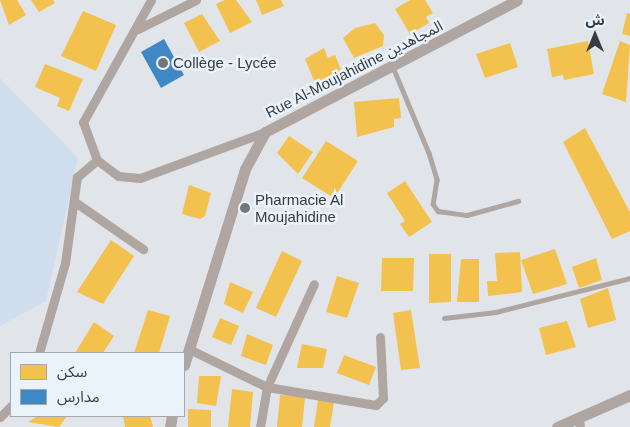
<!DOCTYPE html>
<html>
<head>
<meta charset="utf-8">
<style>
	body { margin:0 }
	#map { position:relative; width:630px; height:427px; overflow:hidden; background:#e1e5ea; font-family:Helvetica,"Noto Sans Arabic",sans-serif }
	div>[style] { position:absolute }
	.green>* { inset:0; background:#cfdded }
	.homes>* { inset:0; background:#f2c14e }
	.schools>* { inset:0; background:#3f88c5 }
	.service>* { height:4.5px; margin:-2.25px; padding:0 2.25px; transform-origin:2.25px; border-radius:2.25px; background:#afa5a1 }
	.minor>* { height:9px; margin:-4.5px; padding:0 4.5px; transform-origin:4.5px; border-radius:4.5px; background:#afa5a1 }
	.tertiary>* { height:11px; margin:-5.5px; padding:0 5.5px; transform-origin:5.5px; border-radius:5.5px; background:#afa5a1 }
	.dots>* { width:14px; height:14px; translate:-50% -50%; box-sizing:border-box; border:2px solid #eaf2fc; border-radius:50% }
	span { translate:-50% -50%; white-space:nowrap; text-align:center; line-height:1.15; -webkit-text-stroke:5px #eaf2fc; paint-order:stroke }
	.poi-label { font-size:15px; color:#383b3f }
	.left { translate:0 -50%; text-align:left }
	.street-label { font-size:15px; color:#383b3f }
	.legend { position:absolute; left:10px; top:352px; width:175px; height:65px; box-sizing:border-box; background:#eaf2fc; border:1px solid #a3a9b0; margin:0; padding:6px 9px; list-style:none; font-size:15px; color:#383b3f }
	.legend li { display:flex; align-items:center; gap:10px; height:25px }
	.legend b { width:25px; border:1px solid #a3a9b0 }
	.north { position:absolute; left:570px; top:10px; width:50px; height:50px; -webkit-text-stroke:4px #eaf2fc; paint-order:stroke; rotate:0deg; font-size:14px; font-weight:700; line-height:20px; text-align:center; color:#383b3f }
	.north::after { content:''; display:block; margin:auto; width:18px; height:22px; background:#383b3f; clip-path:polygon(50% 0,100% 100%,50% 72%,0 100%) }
</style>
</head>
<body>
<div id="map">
	<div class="green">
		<i style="clip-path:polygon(0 78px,78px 158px,46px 301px,0 326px)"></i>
	</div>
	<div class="homes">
		<i style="clip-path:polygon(0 0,17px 0,26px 15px,9px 25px)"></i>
		<i style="clip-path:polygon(31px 0,53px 0,55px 3px,39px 12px)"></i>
		<i style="clip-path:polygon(225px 0,236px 0,252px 22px,230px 33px,216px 4px)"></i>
		<i style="clip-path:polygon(256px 0,281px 0,284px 6px,262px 15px)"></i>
		<i style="clip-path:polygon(410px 0,425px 0,433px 13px,426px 17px,429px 23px,410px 34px,395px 9px)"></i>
		<i style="clip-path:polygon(83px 11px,116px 25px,96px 71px,61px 56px)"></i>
		<i style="clip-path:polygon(627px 13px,630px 14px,630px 36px,622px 34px)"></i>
		<i style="clip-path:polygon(202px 14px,220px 41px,199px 52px,184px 23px)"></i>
		<i style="clip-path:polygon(375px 23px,384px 35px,383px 46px,354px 58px,343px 38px,355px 28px)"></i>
		<i style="clip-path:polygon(588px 41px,594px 74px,564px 80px,563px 75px,552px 77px,547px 49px)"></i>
		<i style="clip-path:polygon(620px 41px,630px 45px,626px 102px,602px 94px)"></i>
		<i style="clip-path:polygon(510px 43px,518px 67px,485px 78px,476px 54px)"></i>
		<i style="clip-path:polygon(324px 48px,328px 58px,335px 55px,342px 72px,315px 83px,305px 59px)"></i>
		<i style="clip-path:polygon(45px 64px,83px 79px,69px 111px,57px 106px,60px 98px,35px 87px)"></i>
		<i style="clip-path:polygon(399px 98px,401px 118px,394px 119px,394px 127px,357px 137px,354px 102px)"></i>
		<i style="clip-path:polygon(585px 128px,630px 212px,630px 231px,612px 239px,563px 142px)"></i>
		<i style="clip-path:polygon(289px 136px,313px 152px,298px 174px,277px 153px)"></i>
		<i style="clip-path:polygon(326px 141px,358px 161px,334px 198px,302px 178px)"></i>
		<i style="clip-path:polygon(405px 181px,432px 222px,409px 237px,400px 224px,405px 221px,387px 193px)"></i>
		<i style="clip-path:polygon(189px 185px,211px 193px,205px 216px,200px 219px,182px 214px)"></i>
		<i style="clip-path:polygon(111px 240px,134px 256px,103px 304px,77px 292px)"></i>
		<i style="clip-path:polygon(555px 249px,567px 284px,533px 294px,521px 260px)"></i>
		<i style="clip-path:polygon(282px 251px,302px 261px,276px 317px,256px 308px)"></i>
		<i style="clip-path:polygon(520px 252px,522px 292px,488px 296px,487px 281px,497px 281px,495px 253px)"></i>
		<i style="clip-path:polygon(429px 254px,451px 254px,451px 302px,429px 303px)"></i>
		<i style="clip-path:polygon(382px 258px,414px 258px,413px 291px,381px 291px)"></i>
		<i style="clip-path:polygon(596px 258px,602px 280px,579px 288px,572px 267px)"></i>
		<i style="clip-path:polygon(461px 259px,479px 259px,479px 302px,457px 302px)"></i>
		<i style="clip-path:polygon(337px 276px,359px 283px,347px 318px,326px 312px)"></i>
		<i style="clip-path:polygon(230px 282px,253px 292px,243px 313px,224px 304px)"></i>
		<i style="clip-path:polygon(608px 288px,616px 320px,588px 328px,580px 299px)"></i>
		<i style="clip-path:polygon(148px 310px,170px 316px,159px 353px,134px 353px)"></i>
		<i style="clip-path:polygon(411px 310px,420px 368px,401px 370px,393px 313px)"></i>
		<i style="clip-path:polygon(220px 318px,239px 326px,231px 345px,212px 337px)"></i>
		<i style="clip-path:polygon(567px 321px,576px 347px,546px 355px,539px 328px)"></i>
		<i style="clip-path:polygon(94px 322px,114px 336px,103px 353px,75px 353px)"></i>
		<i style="clip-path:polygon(247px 334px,273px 345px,266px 365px,241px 356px)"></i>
		<i style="clip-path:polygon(302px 344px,327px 349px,323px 368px,297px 368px)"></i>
		<i style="clip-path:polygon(344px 355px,376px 367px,369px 385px,337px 373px)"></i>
		<i style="clip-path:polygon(199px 376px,221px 376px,216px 406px,197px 403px)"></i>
		<i style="clip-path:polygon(232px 389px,253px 392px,250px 427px,228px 427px)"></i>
		<i style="clip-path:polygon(280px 395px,305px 397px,302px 427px,277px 427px)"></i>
		<i style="clip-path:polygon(318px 400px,334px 402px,330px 427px,314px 427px)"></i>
		<i style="clip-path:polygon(188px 409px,211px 410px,211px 427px,188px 427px)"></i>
		<i style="clip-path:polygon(38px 416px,67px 416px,59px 427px,28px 422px)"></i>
		<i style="clip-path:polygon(123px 416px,150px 416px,153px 427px,125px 427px)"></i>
	</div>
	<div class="schools">
		<i style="clip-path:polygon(164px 39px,184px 75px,161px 88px,141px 52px)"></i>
	</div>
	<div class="service">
		<i style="left:393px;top:67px;width:93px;rotate:67.3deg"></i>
		<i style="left:429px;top:153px;width:28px;rotate:73deg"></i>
		<i style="left:437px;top:180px;width:24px;rotate:99deg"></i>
		<i style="left:433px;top:204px;width:9px;rotate:54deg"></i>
		<i style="left:438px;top:211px;width:29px;rotate:8deg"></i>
		<i style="left:467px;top:215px;width:53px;rotate:-15.4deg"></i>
		<i style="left:444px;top:318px;width:52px;rotate:-6.6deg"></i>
		<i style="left:496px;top:312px;width:138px;rotate:-14.2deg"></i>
	</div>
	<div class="minor">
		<i style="left:151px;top:0;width:140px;rotate:119.1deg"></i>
		<i style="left:83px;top:122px;width:40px;rotate:69.8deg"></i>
		<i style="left:97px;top:160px;width:26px;rotate:37deg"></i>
		<i style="left:118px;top:176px;width:22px;rotate:5deg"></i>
		<i style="left:140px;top:178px;width:133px;rotate:-20.2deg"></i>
		<i style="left:138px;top:29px;width:65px;rotate:-26.6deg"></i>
		<i style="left:75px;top:202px;width:83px;rotate:34.7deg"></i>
		<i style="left:189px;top:349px;width:87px;rotate:26deg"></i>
		<i style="left:267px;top:387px;width:110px;rotate:9.4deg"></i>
		<i style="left:376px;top:405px;width:10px;rotate:-45deg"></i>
		<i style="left:383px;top:398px;width:61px;rotate:-92.8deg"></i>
		<i style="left:39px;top:353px;width:94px;rotate:-73.9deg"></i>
		<i style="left:65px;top:263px;width:87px;rotate:-82.1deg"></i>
		<i style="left:77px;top:177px;width:26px;rotate:-40deg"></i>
		<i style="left:0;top:417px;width:16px;rotate:-45deg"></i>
		<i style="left:579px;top:418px;width:9px;rotate:84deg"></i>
		<i style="left:260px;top:427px;width:41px;rotate:-80.1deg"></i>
		<i style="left:267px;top:387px;width:113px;rotate:-65.5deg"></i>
	</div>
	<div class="tertiary">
		<i style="left:184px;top:365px;width:205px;rotate:-72.7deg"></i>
		<i style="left:245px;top:169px;width:42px;rotate:-61.6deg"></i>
		<i style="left:265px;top:132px;width:284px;rotate:-27.6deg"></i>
		<i style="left:170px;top:427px;width:11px;rotate:-80deg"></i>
		<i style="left:557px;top:427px;width:80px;rotate:-23.7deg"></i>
	</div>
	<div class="dots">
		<i style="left:163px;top:63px;background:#73767b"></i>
		<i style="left:245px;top:208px;background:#73767b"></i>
	</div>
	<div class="poi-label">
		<span class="left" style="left:173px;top:63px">Collège - Lycée</span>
		<span class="left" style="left:255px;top:208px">Pharmacie Al<br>Moujahidine</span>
	</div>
	<div class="street-label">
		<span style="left:354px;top:69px;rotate:-27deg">Rue Al-Moujahidine المجاهدين</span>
	</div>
	<ul class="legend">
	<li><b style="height:14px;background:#f2c14e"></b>سكن</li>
	<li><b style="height:14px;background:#3f88c5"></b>مدارس</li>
	</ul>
	<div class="north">ش</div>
</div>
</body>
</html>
